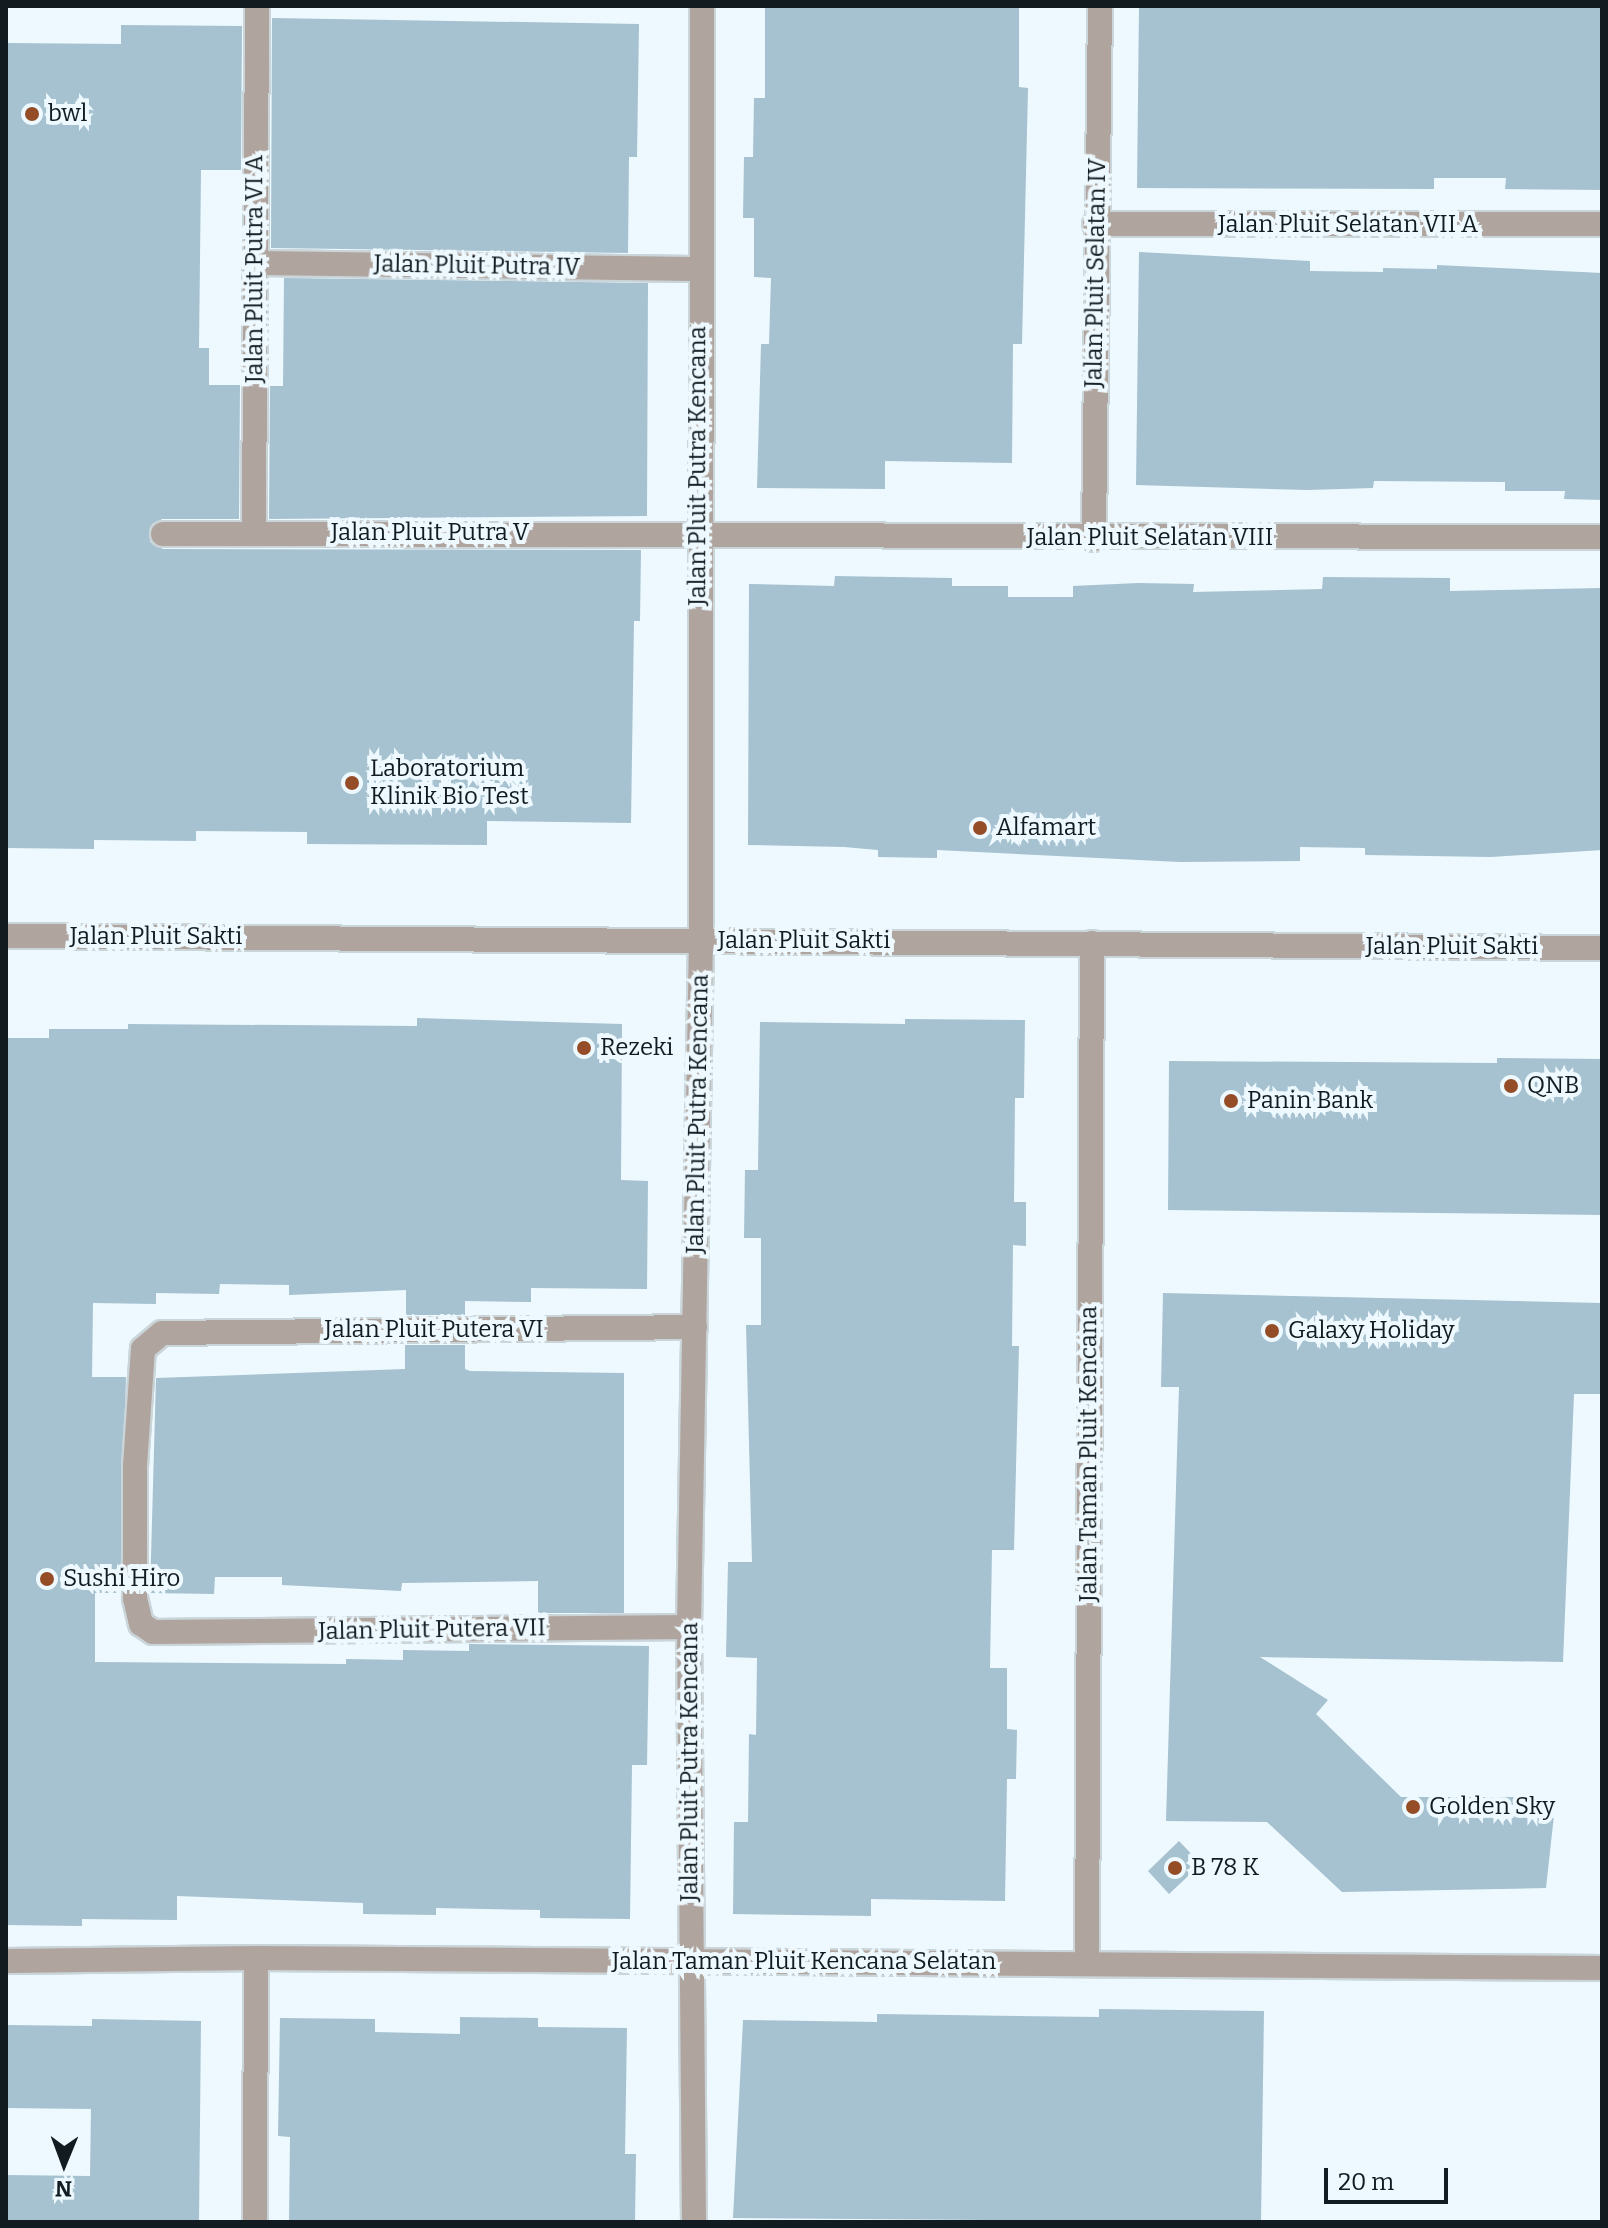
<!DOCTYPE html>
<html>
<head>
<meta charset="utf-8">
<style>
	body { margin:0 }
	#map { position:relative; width:1608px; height:2228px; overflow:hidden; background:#edf9fe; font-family:Bitter,serif }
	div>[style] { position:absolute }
	.building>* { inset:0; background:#a6c1cf }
	.roads { filter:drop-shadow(2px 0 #cad5da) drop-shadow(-2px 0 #cad5da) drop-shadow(0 2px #cad5da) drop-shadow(0 -2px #cad5da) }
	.minor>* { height:24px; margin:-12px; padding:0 12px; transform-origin:12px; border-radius:12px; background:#b0a49e }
	.dots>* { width:22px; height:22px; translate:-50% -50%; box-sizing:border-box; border:4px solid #edf9fe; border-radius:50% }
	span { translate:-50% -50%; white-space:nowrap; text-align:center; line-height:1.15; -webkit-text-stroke:8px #edf9fe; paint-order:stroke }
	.poi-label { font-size:24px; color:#111b20 }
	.left { translate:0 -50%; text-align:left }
	.street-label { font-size:24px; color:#111b20 }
	.frame { position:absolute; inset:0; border:8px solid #111b20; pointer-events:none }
	.north { position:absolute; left:24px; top:2124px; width:80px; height:80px; -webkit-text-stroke:6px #edf9fe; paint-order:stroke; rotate:181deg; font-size:22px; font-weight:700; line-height:32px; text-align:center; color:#111b20 }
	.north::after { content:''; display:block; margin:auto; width:28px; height:36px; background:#111b20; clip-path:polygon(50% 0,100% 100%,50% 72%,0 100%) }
	.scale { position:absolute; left:1324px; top:2168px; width:124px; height:36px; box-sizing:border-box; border:4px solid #111b20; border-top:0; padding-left:10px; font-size:24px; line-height:28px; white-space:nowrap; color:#111b20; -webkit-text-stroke:6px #edf9fe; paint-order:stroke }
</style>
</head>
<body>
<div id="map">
	<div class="building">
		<i style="clip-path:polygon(765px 6px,1019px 6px,1019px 87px,1028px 88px,1022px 344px,1013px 344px,1012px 463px,885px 461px,885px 489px,757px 488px,761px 344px,769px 344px,771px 278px,754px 277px,754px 218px,743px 218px,744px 157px,753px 157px,754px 98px,765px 98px)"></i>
		<i style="clip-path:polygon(1139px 6px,1602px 6px,1602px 190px,1505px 189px,1506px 178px,1434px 178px,1434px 189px,1137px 188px)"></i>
		<i style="clip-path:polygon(272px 18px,639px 24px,637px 157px,629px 157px,628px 253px,271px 248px)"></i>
		<i style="clip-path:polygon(121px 25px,242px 26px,241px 170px,201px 170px,199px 348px,209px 348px,209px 385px,240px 385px,239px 519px,162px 519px,150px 527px,150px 542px,163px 549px,641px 550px,640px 621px,634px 621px,631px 823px,487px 821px,487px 845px,307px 844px,307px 832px,196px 831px,196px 841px,94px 840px,94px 849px,6px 848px,6px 43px,121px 44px)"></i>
		<i style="clip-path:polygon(1139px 252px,1310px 261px,1310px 271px,1383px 272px,1383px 268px,1437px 269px,1437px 265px,1602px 273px,1602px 500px,1564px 499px,1565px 491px,1505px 491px,1505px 482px,1374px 481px,1373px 488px,1308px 490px,1136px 485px)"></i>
		<i style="clip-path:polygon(284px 278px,648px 283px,647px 516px,269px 519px,270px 386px,283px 386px)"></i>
		<i style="clip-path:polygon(835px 576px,952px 578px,952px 586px,1008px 586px,1008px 597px,1073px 597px,1073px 586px,1138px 583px,1194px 584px,1193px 592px,1322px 589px,1323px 577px,1450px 578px,1450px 591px,1602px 588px,1602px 850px,1491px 857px,1365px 855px,1365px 848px,1300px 847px,1300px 861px,1180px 862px,937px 850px,937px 858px,878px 857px,878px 850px,844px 847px,748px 845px,749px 584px,834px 586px)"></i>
		<i style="clip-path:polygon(417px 1018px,622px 1024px,621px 1180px,648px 1181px,647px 1289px,531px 1288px,531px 1302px,465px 1301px,465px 1315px,406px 1315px,406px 1290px,289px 1295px,289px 1285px,220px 1284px,219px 1294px,156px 1293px,156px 1304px,93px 1303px,92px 1377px,126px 1377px,120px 1593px,95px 1593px,95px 1662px,346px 1664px,346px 1659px,403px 1660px,403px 1650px,469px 1651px,469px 1644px,649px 1646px,647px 1765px,632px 1765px,630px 1919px,540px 1918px,540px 1910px,436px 1908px,436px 1915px,363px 1914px,363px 1903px,177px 1896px,177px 1920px,82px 1919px,82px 1926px,6px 1925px,6px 1038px,49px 1038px,49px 1029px,128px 1029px,128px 1024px,417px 1026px)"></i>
		<i style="clip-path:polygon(905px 1019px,1025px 1020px,1024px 1098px,1015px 1098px,1014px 1202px,1026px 1202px,1026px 1246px,1013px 1245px,1012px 1346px,1019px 1346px,1014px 1550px,992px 1550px,990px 1668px,1007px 1668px,1007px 1729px,1017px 1730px,1016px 1779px,1007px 1779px,1005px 1901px,871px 1899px,871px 1916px,733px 1914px,734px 1822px,748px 1822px,749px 1734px,756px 1735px,757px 1658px,726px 1657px,728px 1562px,752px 1562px,746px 1325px,761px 1325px,761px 1238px,744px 1238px,745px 1170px,758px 1170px,760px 1022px,905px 1024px)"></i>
		<i style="clip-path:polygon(1497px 1058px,1602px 1059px,1602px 1215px,1168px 1210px,1169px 1061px,1497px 1063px)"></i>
		<i style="clip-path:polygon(1163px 1293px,1602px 1303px,1602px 1394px,1574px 1394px,1563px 1662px,1260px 1657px,1328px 1700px,1316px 1714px,1401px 1797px,1556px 1797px,1546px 1888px,1342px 1892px,1267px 1822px,1166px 1821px,1179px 1387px,1161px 1387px)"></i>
		<i style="clip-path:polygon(405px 1345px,465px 1345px,465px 1369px,470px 1371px,624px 1373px,624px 1613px,538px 1613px,538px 1581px,402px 1583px,401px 1591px,282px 1585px,282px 1577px,215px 1577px,214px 1594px,150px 1593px,156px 1378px,405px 1369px)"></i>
		<i style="clip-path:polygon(1179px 1841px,1201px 1864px,1169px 1894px,1148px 1871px)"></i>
		<i style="clip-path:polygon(1099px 2009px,1264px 2011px,1261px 2222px,733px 2218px,743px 2020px,877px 2022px,877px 2014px,1099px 2017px)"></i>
		<i style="clip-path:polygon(460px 2017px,538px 2018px,538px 2027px,627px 2028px,625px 2154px,636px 2154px,635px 2222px,289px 2222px,290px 2137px,278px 2136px,280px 2018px,375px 2019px,375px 2032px,460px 2034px)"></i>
		<i style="clip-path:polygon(92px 2019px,201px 2021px,199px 2222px,6px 2222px,6px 2175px,90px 2176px,91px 2109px,6px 2108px,6px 2025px,92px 2026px)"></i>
	</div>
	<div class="roads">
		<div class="minor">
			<i style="left:1095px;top:224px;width:507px"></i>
			<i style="left:255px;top:263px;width:444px;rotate:0.8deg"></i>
			<i style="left:254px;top:532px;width:526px;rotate:-89.67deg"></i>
			<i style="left:163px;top:534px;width:1439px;rotate:0.12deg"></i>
			<i style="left:1094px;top:539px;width:533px;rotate:-89.36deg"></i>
			<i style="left:6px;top:936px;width:1596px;rotate:0.43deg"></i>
			<i style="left:689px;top:1627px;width:536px;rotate:179.47deg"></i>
			<i style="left:153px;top:1632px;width:14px;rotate:-146deg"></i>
			<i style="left:141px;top:1624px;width:27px;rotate:-103deg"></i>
			<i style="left:135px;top:1598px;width:132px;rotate:-90deg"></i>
			<i style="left:135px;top:1466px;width:117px;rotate:-86.1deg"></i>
			<i style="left:143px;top:1349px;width:25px;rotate:-40deg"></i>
			<i style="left:162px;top:1333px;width:533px;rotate:-0.64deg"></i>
			<i style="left:6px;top:1961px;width:250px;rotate:-0.7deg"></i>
			<i style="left:256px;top:1958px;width:1346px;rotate:0.43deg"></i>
			<i style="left:1087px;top:1964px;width:1021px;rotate:-89.72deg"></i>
			<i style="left:255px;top:2222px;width:264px;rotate:-89.8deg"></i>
			<i style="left:694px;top:2222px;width:595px;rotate:-90.48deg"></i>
			<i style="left:689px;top:1627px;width:687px;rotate:-89deg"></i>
			<i style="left:701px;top:940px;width:934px;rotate:-89.94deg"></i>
		</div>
	</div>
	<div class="dots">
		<i style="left:32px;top:114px;background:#944d27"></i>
		<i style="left:352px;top:783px;background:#944d27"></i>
		<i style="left:980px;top:828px;background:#944d27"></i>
		<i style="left:584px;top:1048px;background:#944d27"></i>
		<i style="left:1511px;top:1086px;background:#944d27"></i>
		<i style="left:1231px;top:1101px;background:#944d27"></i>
		<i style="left:1272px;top:1331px;background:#944d27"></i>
		<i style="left:47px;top:1579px;background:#944d27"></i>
		<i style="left:1413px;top:1807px;background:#944d27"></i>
		<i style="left:1175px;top:1868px;background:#944d27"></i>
	</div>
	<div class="poi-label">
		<span class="left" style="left:48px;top:114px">bwl</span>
		<span class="left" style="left:370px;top:783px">Laboratorium<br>Klinik Bio Test</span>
		<span class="left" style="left:996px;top:828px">Alfamart</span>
		<span class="left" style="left:600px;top:1048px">Rezeki</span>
		<span class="left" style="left:1527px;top:1086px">QNB</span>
		<span class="left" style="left:1247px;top:1101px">Panin Bank</span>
		<span class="left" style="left:1288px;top:1331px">Galaxy Holiday</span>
		<span class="left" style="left:63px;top:1579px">Sushi Hiro</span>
		<span class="left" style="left:1429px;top:1807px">Golden Sky</span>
		<span class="left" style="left:1191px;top:1868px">B 78 K</span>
	</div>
	<div class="street-label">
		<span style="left:1348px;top:225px">Jalan Pluit Selatan VII A</span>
		<span style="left:477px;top:266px;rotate:1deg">Jalan Pluit Putra IV</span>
		<span style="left:255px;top:269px;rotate:-90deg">Jalan Pluit Putra VI A</span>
		<span style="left:1096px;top:273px;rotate:-89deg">Jalan Pluit Selatan IV</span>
		<span style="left:698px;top:466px;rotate:-90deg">Jalan Pluit Putra Kencana</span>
		<span style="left:430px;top:533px">Jalan Pluit Putra V</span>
		<span style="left:1150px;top:538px">Jalan Pluit Selatan VIII</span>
		<span style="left:156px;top:937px">Jalan Pluit Sakti</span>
		<span style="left:804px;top:941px">Jalan Pluit Sakti</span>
		<span style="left:1452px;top:947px">Jalan Pluit Sakti</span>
		<span style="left:698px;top:1114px;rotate:-89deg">Jalan Pluit Putra Kencana</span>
		<span style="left:434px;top:1330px">Jalan Pluit Putera VI</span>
		<span style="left:1089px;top:1454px;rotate:-90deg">Jalan Taman Pluit Kencana</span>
		<span style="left:432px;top:1630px;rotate:-1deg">Jalan Pluit Putera VII</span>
		<span style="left:690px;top:1762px;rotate:-90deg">Jalan Pluit Putra Kencana</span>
		<span style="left:804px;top:1962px">Jalan Taman Pluit Kencana Selatan</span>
	</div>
	<div class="frame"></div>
	<div class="north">N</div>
	<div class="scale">20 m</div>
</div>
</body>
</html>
